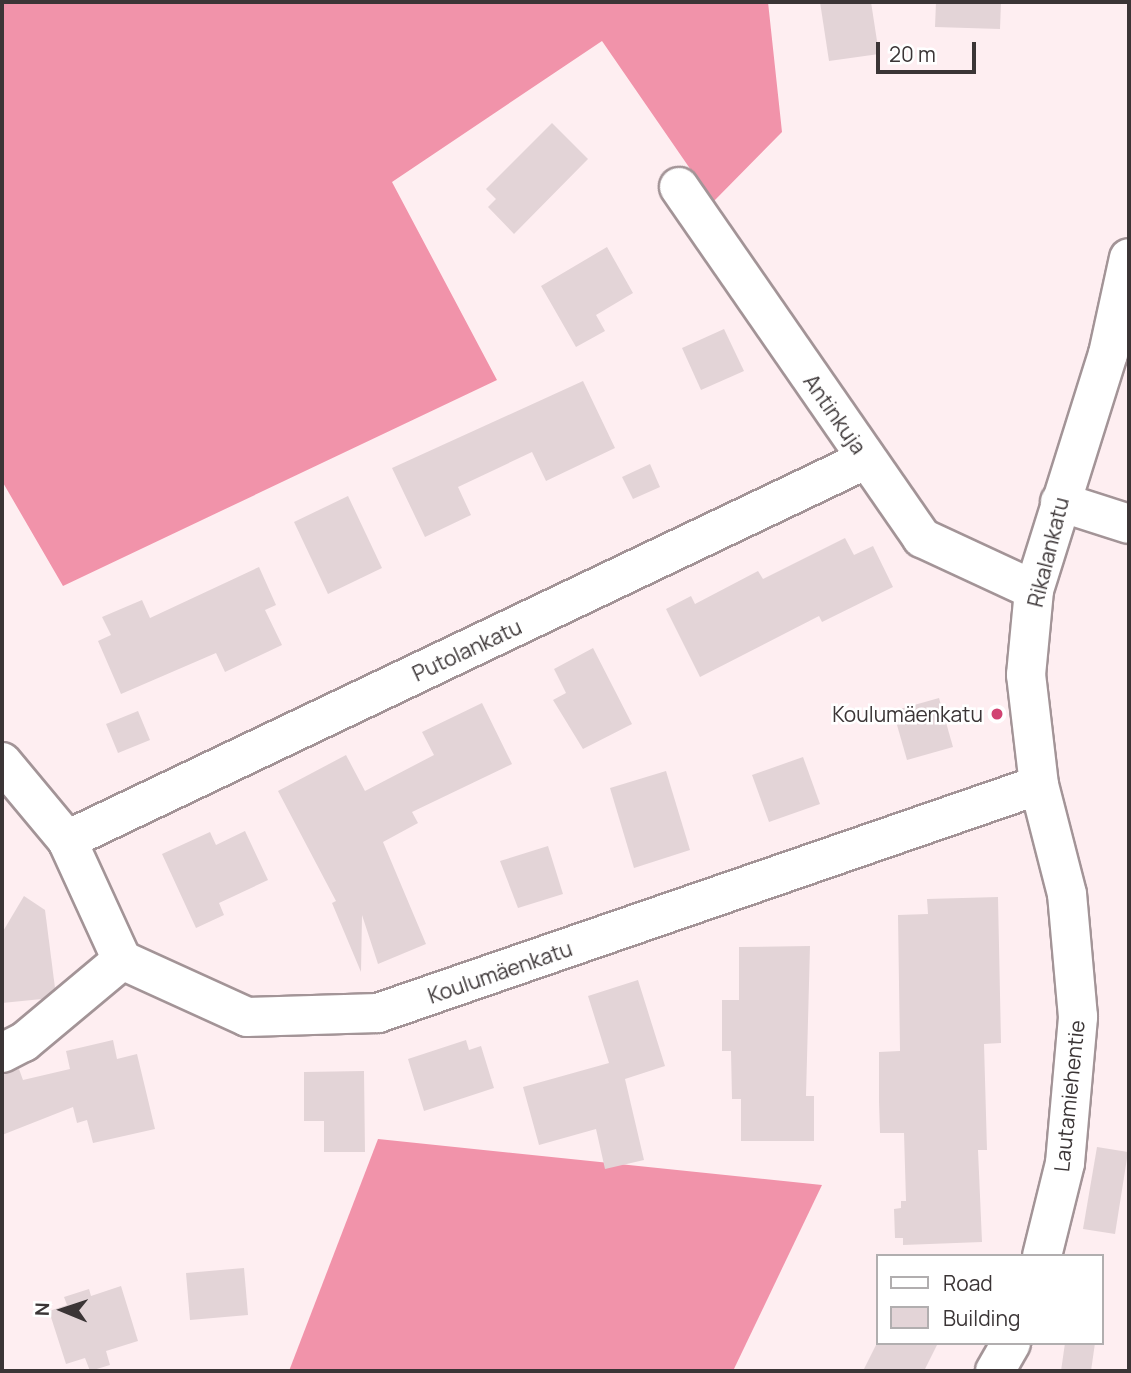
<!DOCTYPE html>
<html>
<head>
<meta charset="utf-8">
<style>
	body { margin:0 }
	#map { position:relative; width:1131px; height:1373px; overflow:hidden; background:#feeef1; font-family:Manrope,sans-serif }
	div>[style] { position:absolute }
	.forest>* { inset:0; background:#f193aa }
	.building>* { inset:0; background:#e3d4d7 }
	.roads { filter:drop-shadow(2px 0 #a39497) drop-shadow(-2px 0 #a39497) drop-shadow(0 2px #a39497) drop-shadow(0 -2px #a39497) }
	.street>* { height:38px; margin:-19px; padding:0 19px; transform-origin:19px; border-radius:19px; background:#fff }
	.dots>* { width:19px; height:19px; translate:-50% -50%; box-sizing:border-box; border:4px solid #fff; border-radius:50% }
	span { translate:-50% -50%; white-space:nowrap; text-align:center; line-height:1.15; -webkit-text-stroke:5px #fff; paint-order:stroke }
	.street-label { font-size:21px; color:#3b3536 }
	.poi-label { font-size:21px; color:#3b3536 }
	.right { translate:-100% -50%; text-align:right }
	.frame { position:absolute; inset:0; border:4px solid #3b3536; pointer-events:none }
	.legend { position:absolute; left:876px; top:1254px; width:228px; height:91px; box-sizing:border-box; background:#fff; border:2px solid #b1aeaf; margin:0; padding:9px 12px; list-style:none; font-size:21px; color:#3b3536 }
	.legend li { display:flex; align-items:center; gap:14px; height:35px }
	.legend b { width:35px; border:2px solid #b1aeaf }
	.north { position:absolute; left:28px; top:1275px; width:70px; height:70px; -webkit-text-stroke:5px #fff; paint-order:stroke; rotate:272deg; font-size:19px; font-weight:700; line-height:28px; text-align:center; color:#3b3536 }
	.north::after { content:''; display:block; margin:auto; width:24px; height:32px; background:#3b3536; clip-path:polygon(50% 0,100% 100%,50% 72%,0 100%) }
	.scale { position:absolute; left:876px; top:42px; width:100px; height:32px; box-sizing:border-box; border:4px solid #3b3536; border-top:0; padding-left:9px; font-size:21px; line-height:24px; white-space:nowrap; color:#3b3536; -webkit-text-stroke:5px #fff; paint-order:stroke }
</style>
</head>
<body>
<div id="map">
	<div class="forest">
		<i style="clip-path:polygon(2px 2px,768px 2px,782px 132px,713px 202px,602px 41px,392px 182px,497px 380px,63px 586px,2px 481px)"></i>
		<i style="clip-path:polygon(378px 1139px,822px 1185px,733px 1371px,289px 1371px)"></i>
	</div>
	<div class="building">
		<i style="clip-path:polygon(820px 2px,871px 2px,879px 54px,829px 61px)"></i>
		<i style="clip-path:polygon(936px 2px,1001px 2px,1000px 29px,935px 27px)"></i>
		<i style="clip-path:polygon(552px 123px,588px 159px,514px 234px,488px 207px,496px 199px,486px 189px)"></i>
		<i style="clip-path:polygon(607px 247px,633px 293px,596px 315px,605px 331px,576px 347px,541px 286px)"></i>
		<i style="clip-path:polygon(724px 329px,744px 371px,701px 390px,682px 348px)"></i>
		<i style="clip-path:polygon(583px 381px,615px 448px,546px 481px,532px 452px,458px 487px,471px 515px,425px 537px,392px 468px)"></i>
		<i style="clip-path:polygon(650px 464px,660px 487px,633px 499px,622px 477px)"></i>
		<i style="clip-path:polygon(348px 496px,382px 568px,328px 594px,294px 522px)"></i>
		<i style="clip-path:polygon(845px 538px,854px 555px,873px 546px,893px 587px,822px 622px,819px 616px,700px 677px,666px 609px,691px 596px,695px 604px,758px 571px,763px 579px)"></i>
		<i style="clip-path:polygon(259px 567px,276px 605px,265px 610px,282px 645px,225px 672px,216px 653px,121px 694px,98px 641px,111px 635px,102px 617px,142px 600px,150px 618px)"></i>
		<i style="clip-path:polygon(593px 648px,632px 724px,583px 749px,553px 700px,566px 693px,554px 669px)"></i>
		<i style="clip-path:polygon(939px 698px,953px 747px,907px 760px,893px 711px)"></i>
		<i style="clip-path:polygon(482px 703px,512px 764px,412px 812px,418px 823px,383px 842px,426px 944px,378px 964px,362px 915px,361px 972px,332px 903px,336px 901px,278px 791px,346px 755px,365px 791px,434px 755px,422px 732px)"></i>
		<i style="clip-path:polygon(138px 711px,150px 740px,118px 753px,106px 724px)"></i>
		<i style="clip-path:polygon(803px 757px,820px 804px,769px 822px,752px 775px)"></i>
		<i style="clip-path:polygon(666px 771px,690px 850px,634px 868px,610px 788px)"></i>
		<i style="clip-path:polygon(245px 831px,268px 880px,219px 903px,224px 915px,196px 928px,162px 854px,210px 832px,216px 845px)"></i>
		<i style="clip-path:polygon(548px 846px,563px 894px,518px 908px,500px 861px)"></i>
		<i style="clip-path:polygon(24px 896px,45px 910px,55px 988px,42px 999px,2px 1003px,2px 933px)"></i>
		<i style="clip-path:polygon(998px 897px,1001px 1043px,984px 1044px,987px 1150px,978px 1150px,982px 1242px,903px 1245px,903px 1238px,895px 1238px,894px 1209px,901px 1208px,901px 1201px,906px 1201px,904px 1133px,880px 1133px,879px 1102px,879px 1052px,900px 1051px,898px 915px,928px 914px,927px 899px)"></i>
		<i style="clip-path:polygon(810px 946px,806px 1096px,814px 1096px,814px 1141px,741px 1141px,741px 1099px,732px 1099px,731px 1051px,722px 1051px,722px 1000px,739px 1000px,739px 947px)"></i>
		<i style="clip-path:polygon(638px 980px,665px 1066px,625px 1079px,644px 1160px,605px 1169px,596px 1129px,539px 1145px,523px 1087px,609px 1063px,588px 996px)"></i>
		<i style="clip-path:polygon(113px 1040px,117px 1059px,137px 1054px,155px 1129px,93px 1143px,87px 1120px,77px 1123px,73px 1107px,2px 1135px,2px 1075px,19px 1069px,23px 1080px,70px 1069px,66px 1051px)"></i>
		<i style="clip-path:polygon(466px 1040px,469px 1050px,481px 1046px,494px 1088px,424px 1111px,408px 1059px)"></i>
		<i style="clip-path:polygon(364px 1071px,365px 1152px,324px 1152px,324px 1121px,304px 1121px,304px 1072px)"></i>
		<i style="clip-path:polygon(1097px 1147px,1128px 1152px,1115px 1234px,1083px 1229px)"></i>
		<i style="clip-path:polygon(244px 1268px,248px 1315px,190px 1320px,186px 1273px)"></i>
		<i style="clip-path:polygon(121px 1286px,138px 1341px,106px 1351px,110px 1365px,90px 1371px,85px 1358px,66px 1364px,49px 1311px,67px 1305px,64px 1297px,89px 1289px,91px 1296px)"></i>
		<i style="clip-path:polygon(877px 1343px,938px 1343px,924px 1371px,863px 1371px)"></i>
		<i style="clip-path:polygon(1065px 1343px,1095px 1343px,1091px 1371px,1061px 1371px)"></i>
	</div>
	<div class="roads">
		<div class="street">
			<i style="left:679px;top:187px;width:427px;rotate:55.3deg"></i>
			<i style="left:922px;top:538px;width:123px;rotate:24.9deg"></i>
			<i style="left:1060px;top:502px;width:72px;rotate:17.7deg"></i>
			<i style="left:2px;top:762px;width:102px;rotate:50.2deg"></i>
			<i style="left:67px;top:840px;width:132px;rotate:65.4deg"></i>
			<i style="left:122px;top:960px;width:137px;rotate:24.5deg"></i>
			<i style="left:247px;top:1017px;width:131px;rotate:-1.7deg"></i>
			<i style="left:378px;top:1013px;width:699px;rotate:-19.03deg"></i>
			<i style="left:67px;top:840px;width:886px;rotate:-25.47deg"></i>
			<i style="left:2px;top:1053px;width:25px;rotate:-27deg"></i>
			<i style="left:24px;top:1042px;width:128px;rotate:-39.9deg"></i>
			<i style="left:1042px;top:1256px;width:96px;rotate:-76.1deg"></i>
			<i style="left:1065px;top:1163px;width:147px;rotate:-84.9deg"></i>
			<i style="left:1078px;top:1017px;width:123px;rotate:-95.1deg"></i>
			<i style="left:1067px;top:894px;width:113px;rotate:-104.4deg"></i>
			<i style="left:1039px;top:785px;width:111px;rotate:-96.7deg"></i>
			<i style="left:1026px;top:675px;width:85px;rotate:-84.6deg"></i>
			<i style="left:1034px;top:590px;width:247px;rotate:-72.6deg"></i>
			<i style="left:1108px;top:354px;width:98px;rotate:-77.7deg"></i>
			<i style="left:995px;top:1371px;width:32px;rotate:-60deg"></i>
		</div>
	</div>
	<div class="dots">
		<i style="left:997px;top:714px;background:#d14372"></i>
	</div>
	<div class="street-label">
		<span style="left:835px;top:414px;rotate:55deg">Antinkuja</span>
		<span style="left:1048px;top:552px;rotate:-76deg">Rikalankatu</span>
		<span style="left:467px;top:650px;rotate:-25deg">Putolankatu</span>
		<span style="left:500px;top:972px;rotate:-19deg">Koulumäenkatu</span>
		<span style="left:1069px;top:1096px;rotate:-84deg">Lautamiehentie</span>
	</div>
	<div class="poi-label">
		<span class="right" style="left:983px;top:714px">Koulumäenkatu</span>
	</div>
	<div class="frame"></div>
	<ul class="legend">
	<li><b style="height:9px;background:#fff"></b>Road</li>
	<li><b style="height:19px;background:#e3d4d7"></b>Building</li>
	</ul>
	<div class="north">N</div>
	<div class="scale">20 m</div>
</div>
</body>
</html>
